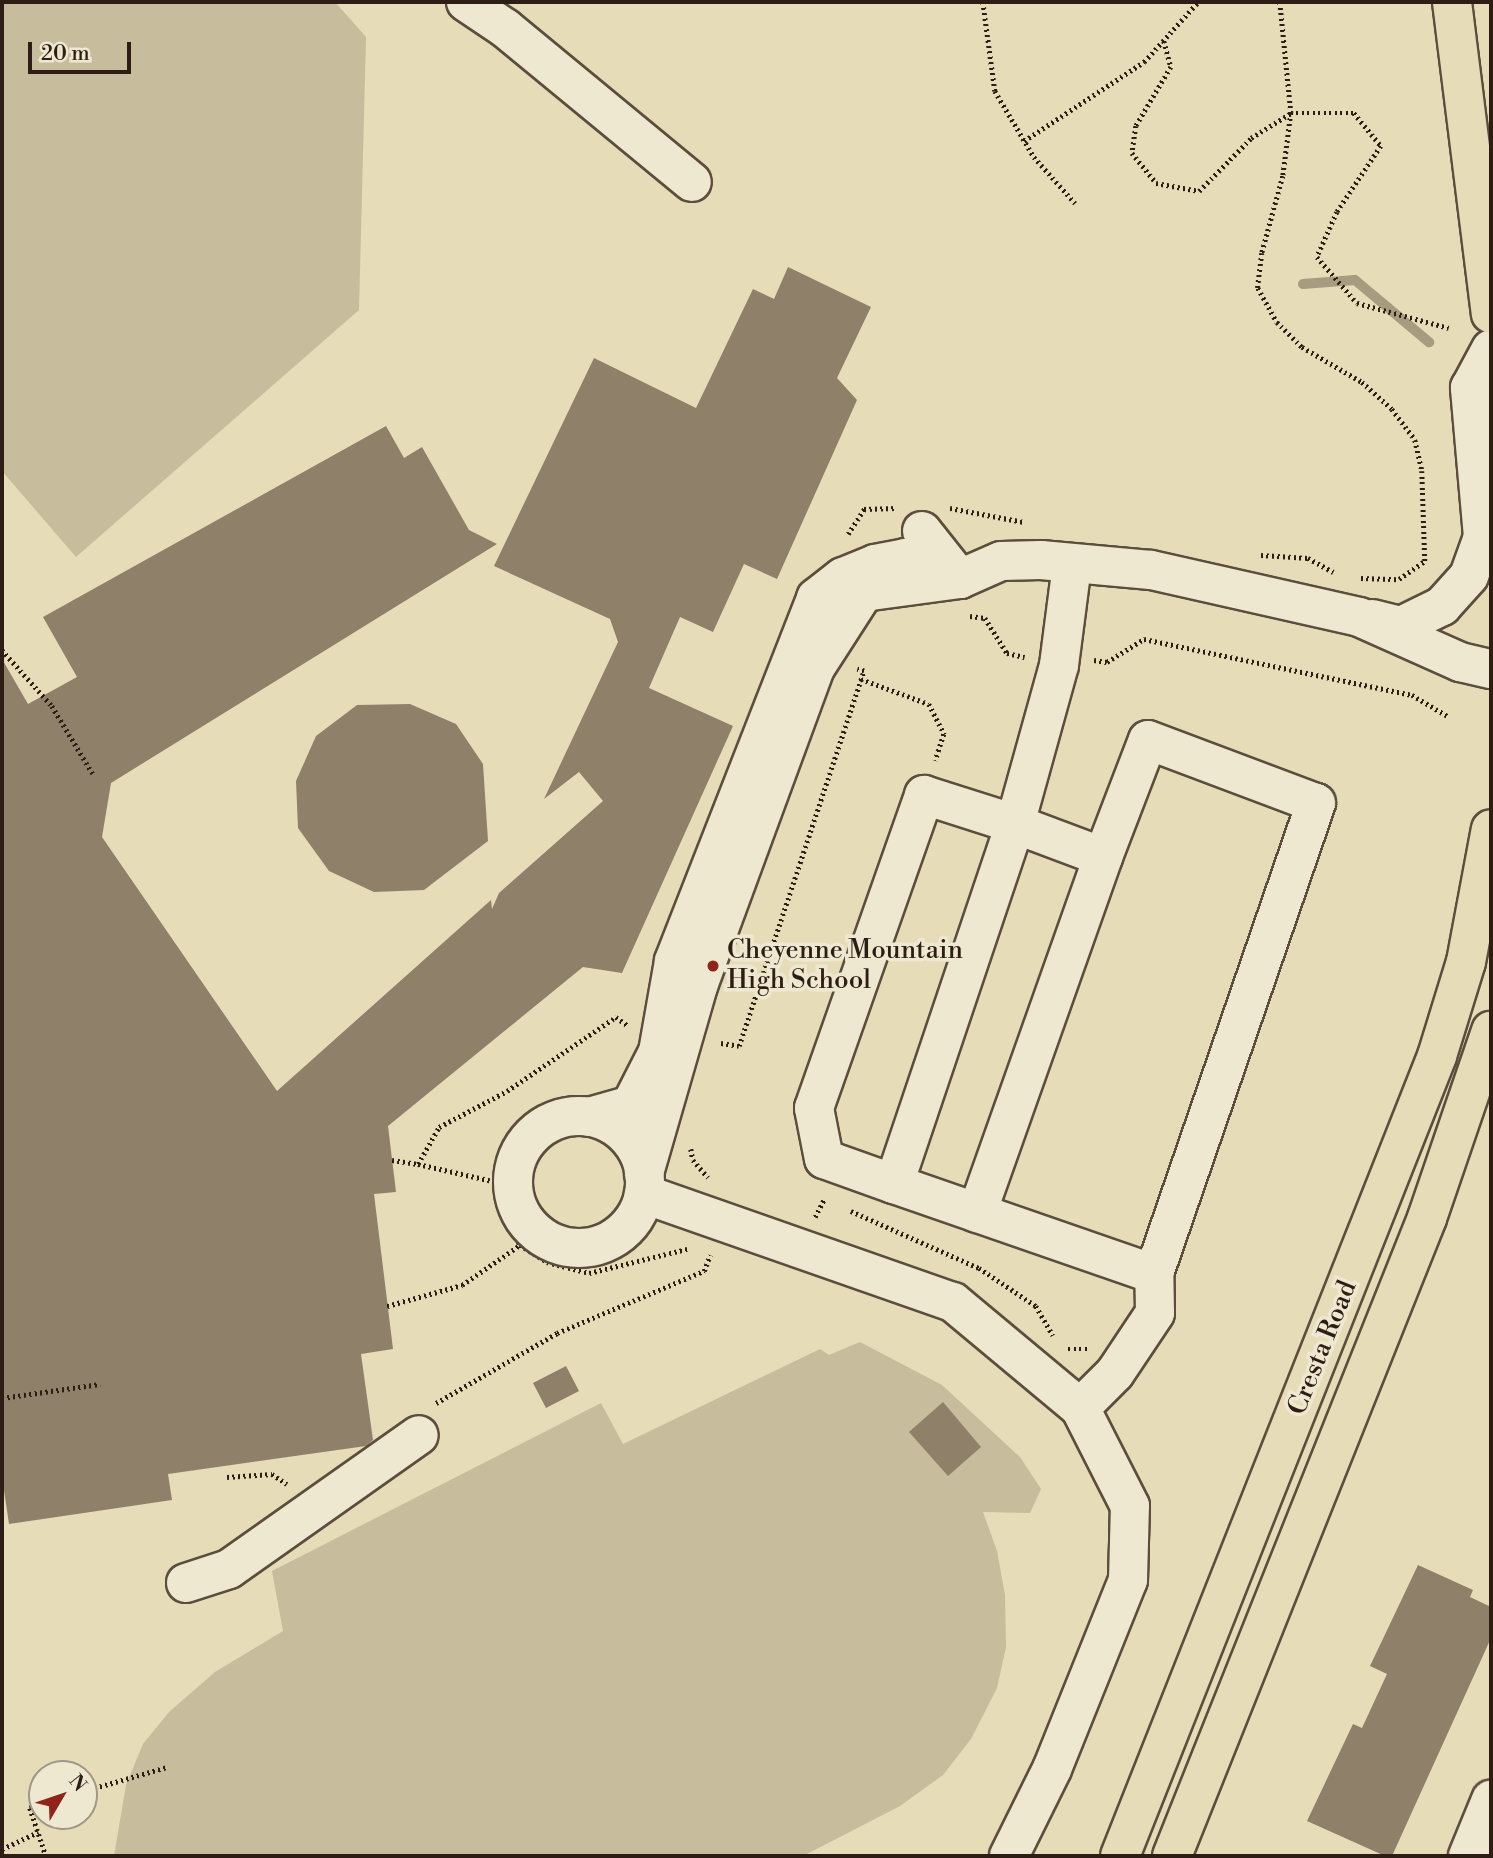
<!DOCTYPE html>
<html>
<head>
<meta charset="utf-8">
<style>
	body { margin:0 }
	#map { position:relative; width:1493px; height:1858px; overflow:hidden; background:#e6dcb8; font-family:"Libre Bodoni",serif }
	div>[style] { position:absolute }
	.green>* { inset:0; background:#c7bc9c }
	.stream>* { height:10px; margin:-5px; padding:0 5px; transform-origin:5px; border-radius:5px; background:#a79b80 }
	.building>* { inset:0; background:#8e8069 }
	.path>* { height:4.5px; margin-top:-2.25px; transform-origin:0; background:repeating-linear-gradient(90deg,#2e1d14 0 2px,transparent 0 5.5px) }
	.roads { filter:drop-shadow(2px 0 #5c4d3d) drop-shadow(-2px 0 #5c4d3d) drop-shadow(0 2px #5c4d3d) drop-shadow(0 -2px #5c4d3d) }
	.minor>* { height:38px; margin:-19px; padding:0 19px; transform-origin:19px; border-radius:19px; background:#efe8d1 }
	.minor>.ring { margin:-19px; padding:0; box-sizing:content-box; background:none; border:38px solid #efe8d1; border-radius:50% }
	.major>* { height:38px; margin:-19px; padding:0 19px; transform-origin:19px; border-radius:19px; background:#e6dcb8 }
	.dots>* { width:19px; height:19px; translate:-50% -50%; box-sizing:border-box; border:4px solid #efe8d1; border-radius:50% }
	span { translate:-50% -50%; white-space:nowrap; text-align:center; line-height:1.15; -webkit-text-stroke:7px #efe8d1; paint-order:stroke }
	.poi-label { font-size:26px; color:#2e1d14 }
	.left { translate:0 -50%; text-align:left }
	.street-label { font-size:26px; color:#2e1d14 }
	.frame { position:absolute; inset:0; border:4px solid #2e1d14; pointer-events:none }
	.north { position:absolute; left:28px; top:1760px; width:70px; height:70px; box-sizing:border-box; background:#efe8d1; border:2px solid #a29785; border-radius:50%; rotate:51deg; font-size:19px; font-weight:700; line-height:28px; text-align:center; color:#2e1d14 }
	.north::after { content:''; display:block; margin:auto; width:24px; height:32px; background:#8f2418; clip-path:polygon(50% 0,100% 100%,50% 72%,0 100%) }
	.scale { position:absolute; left:28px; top:42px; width:103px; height:32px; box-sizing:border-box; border:4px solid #2e1d14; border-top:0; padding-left:9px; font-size:21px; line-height:24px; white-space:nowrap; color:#2e1d14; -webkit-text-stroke:5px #efe8d1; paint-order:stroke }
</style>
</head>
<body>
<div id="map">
	<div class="green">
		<i style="clip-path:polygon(2px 2px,335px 2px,366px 37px,359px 310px,76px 557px,2px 471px)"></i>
		<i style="clip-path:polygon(860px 1342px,942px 1385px,1020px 1457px,1041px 1489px,1030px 1513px,983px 1512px,997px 1551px,1005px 1595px,1006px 1647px,997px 1688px,971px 1739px,943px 1775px,900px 1806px,803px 1856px,114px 1856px,126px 1785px,143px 1744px,169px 1712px,215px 1672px,283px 1631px,272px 1571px,601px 1403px,623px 1444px,820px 1349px,829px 1355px)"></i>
	</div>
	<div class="stream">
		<i style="left:1303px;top:284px;width:52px;rotate:-4.4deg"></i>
		<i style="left:1355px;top:280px;width:97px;rotate:40deg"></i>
	</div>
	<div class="building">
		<i style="clip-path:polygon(788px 267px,871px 307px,837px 378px,857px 400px,777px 579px,744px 564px,713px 632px,680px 617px,649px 688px,733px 726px,622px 973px,583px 967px,388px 1126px,396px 1192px,374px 1194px,393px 1349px,361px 1354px,373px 1440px,366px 1446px,168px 1474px,172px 1500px,9px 1524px,2px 1477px,2px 659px,28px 704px,77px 677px,43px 617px,386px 426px,404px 458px,422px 447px,469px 530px,497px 544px,111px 783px,102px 837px,277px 1091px,491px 900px,492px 909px,499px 893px,603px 801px,579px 772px,544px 799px,618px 642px,610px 619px,494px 566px,594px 358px,696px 408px,753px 289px,774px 299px)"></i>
		<i style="clip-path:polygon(410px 704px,456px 724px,483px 764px,488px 841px,424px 890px,374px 892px,329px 871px,298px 828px,296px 781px,316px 736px,357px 705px)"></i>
		<i style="clip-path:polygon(566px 1366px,579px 1391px,546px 1408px,533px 1383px)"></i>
		<i style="clip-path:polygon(943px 1402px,981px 1447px,948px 1476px,909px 1432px)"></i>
		<i style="clip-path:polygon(1418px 1565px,1473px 1590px,1470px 1597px,1491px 1607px,1491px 1638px,1392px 1856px,1385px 1856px,1307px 1821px,1353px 1724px,1362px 1728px,1387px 1674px,1370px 1666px)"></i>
	</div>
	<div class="path">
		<i style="left:983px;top:2px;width:90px;rotate:82.3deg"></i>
		<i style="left:995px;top:91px;width:77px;rotate:59.4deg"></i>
		<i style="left:1034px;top:157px;width:62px;rotate:48.3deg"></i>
		<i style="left:1280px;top:2px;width:112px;rotate:84.3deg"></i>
		<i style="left:1291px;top:113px;width:64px;rotate:97.2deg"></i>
		<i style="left:1283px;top:176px;width:80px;rotate:105.3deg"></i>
		<i style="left:1262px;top:253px;width:35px;rotate:97deg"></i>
		<i style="left:1258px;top:288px;width:39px;rotate:61deg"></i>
		<i style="left:1277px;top:322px;width:35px;rotate:45deg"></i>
		<i style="left:1302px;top:347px;width:69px;rotate:30.3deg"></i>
		<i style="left:1362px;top:382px;width:40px;rotate:42deg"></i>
		<i style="left:1392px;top:409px;width:39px;rotate:53deg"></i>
		<i style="left:1415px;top:440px;width:32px;rotate:77deg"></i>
		<i style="left:1422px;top:471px;width:91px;rotate:88.1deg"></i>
		<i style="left:1164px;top:41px;width:27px;rotate:75deg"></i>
		<i style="left:1171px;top:67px;width:69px;rotate:120.7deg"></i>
		<i style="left:1136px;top:126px;width:27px;rotate:98deg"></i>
		<i style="left:1132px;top:153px;width:38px;rotate:51deg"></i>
		<i style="left:1156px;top:183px;width:44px;rotate:10.5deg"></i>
		<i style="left:1199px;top:191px;width:74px;rotate:-45.5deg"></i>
		<i style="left:1251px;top:138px;width:47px;rotate:-32deg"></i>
		<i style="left:1291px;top:113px;width:63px"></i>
		<i style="left:1354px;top:113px;width:43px;rotate:50.7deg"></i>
		<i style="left:1381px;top:146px;width:79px;rotate:123.7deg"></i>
		<i style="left:1337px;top:212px;width:49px;rotate:114deg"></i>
		<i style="left:1317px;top:257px;width:61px;rotate:49deg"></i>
		<i style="left:1357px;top:303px;width:95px;rotate:15.2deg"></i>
		<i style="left:1024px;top:141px;width:144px;rotate:-33.4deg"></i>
		<i style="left:1144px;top:62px;width:81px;rotate:-48deg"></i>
		<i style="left:950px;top:508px;width:75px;rotate:10.7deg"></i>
		<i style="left:848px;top:534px;width:30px;rotate:-57deg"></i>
		<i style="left:864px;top:509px;width:32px;rotate:-2deg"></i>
		<i style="left:1261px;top:555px;width:47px;rotate:3.7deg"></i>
		<i style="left:1308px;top:558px;width:29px;rotate:29deg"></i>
		<i style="left:1361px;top:578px;width:38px;rotate:2deg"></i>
		<i style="left:1399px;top:579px;width:32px;rotate:-35deg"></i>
		<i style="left:970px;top:616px;width:15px;rotate:8deg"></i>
		<i style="left:985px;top:618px;width:41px;rotate:57.8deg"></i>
		<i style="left:1007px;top:653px;width:18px;rotate:13deg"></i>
		<i style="left:2px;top:650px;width:75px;rotate:48.2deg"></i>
		<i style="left:52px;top:706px;width:79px;rotate:58.9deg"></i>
		<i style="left:1094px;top:660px;width:13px;rotate:9deg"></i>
		<i style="left:1107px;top:662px;width:44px;rotate:-31.9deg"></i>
		<i style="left:1144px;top:639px;width:274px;rotate:11.8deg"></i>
		<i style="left:1412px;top:695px;width:43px;rotate:30.7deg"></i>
		<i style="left:861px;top:679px;width:72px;rotate:20.2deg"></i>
		<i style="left:929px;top:704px;width:34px;rotate:63deg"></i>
		<i style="left:944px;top:734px;width:28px;rotate:108deg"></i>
		<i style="left:721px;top:1043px;width:18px;rotate:9deg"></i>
		<i style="left:739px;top:1046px;width:395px;rotate:-71.6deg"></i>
		<i style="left:864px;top:671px;width:7px;rotate:-164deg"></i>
		<i style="left:555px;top:1112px;width:57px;rotate:145.8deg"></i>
		<i style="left:508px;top:1144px;width:40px;rotate:106deg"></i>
		<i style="left:497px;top:1182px;width:32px;rotate:83deg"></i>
		<i style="left:501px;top:1214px;width:36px;rotate:58deg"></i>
		<i style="left:520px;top:1245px;width:32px;rotate:32deg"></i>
		<i style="left:547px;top:1262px;width:43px;rotate:14.7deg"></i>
		<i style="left:589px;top:1273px;width:101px;rotate:-13.8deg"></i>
		<i style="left:691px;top:1149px;width:11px;rotate:80deg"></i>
		<i style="left:693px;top:1160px;width:23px;rotate:49deg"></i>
		<i style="left:392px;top:1160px;width:26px;rotate:9deg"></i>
		<i style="left:418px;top:1164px;width:43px;rotate:-60.4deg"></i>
		<i style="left:439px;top:1127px;width:77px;rotate:-27.9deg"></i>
		<i style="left:507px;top:1091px;width:132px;rotate:-34.2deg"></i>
		<i style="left:616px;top:1017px;width:14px;rotate:36deg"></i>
		<i style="left:418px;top:1164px;width:81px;rotate:12.8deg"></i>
		<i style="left:851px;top:1211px;width:140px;rotate:24deg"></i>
		<i style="left:979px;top:1268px;width:69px;rotate:33.7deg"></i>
		<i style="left:1036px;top:1306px;width:34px;rotate:60deg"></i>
		<i style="left:815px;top:1217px;width:20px;rotate:-63deg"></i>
		<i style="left:387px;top:1306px;width:78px;rotate:-15.6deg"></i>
		<i style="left:462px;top:1285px;width:70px;rotate:-34.6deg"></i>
		<i style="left:1068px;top:1349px;width:19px"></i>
		<i style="left:2px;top:1398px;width:99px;rotate:-8.1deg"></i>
		<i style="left:436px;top:1403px;width:140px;rotate:-30deg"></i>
		<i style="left:557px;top:1333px;width:160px;rotate:-22.9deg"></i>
		<i style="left:704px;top:1271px;width:17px;rotate:-69deg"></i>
		<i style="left:227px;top:1477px;width:45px;rotate:-3.8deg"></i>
		<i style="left:272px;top:1474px;width:18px;rotate:34deg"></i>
		<i style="left:84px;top:1791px;width:86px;rotate:-16.1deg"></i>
		<i style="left:42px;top:1804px;width:13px;rotate:162deg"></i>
		<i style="left:30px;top:1808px;width:51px;rotate:71.6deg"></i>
		<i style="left:2px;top:1849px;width:40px;rotate:-25deg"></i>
	</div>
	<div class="roads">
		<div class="minor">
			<i style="left:466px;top:2px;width:47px;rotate:33.7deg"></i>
			<i style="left:505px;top:28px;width:242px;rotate:39.5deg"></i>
			<i style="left:922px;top:531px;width:61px;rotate:51.6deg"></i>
			<i style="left:960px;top:579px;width:45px;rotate:-23.7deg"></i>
			<i style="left:1001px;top:561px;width:40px;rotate:-1.4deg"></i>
			<i style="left:1041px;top:560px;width:110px;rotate:5.2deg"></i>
			<i style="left:1151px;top:570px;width:213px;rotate:12.7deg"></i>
			<i style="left:1359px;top:617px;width:111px;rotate:24deg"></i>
			<i style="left:1460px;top:662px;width:32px;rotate:13deg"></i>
			<i style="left:1372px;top:619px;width:30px;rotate:14deg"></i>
			<i style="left:1401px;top:626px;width:46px;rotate:-26deg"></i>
			<i style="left:1442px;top:606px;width:40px;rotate:-48deg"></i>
			<i style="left:1469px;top:576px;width:41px;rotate:-70.3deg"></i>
			<i style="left:1483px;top:537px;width:150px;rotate:-95deg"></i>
			<i style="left:1470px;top:388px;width:44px;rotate:-61.7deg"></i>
			<i class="ring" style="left:513px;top:1116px;width:94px;height:94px"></i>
			<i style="left:589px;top:1117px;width:44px;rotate:-15.9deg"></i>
			<i style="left:631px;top:1105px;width:59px;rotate:-63deg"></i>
			<i style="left:658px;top:1052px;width:92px;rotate:-80deg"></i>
			<i style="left:674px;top:961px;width:390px;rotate:-68.6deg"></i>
			<i style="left:816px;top:598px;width:34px;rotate:-38deg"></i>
			<i style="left:843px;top:577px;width:35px;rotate:-22deg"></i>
			<i style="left:875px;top:564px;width:31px;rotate:-11deg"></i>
			<i style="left:905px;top:558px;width:59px;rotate:20.9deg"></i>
			<i style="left:960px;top:579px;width:97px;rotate:172.3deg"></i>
			<i style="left:864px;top:592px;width:90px;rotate:122.8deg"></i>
			<i style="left:815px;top:668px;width:339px;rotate:110.2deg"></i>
			<i style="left:698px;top:986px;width:195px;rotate:106.1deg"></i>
			<i style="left:894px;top:1184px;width:380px;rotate:-71.4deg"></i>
			<i style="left:1015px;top:824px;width:94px;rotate:20.6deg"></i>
			<i style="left:1103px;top:857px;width:125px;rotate:-69deg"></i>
			<i style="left:1148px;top:740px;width:179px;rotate:20.6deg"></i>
			<i style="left:1316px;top:803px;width:498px;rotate:109deg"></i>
			<i style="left:1154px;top:1274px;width:275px;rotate:-160.9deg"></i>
			<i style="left:894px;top:1184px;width:74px;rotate:-160.3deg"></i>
			<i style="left:824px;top:1159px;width:52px;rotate:-101.1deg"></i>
			<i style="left:814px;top:1108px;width:332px;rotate:-70.6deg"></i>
			<i style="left:924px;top:795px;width:96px;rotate:17.7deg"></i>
			<i style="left:1015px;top:824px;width:165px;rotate:-74.5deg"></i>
			<i style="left:1059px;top:665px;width:101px;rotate:-82.6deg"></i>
			<i style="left:644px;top:1194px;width:327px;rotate:19.3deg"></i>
			<i style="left:953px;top:1302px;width:165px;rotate:39.8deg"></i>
			<i style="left:977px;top:1213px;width:378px;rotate:-70.5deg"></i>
			<i style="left:186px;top:1583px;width:45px;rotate:-18deg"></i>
			<i style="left:229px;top:1569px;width:232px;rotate:-35.2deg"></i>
			<i style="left:1009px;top:1856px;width:97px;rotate:-63.7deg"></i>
			<i style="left:1052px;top:1769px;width:204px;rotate:-68.1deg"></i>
			<i style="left:1128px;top:1580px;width:74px;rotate:-88.5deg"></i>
			<i style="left:1130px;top:1506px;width:110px;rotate:-117deg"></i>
			<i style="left:1080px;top:1408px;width:49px;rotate:-45deg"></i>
			<i style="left:1115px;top:1373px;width:72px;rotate:-56.3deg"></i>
			<i style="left:1155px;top:1313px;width:39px;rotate:-91deg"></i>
			<i style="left:1468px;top:1856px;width:61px;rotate:-67.7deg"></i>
		</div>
		<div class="major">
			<i style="left:1452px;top:2px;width:314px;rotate:82.9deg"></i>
			<i style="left:1120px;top:1856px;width:861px;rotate:-68.38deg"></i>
			<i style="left:1437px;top:1056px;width:98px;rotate:-72.9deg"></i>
			<i style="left:1466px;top:962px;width:135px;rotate:-79.4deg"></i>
			<i style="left:1172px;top:1856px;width:687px;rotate:-68.21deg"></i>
			<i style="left:1427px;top:1218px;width:198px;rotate:-71.1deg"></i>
		</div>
	</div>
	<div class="dots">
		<i style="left:713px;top:966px;background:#8f2418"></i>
	</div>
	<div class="poi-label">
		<span class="left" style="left:727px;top:966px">Cheyenne Mountain<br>High School</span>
	</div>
	<div class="street-label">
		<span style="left:1323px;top:1348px;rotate:-68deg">Cresta Road</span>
	</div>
	<div class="frame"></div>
	<div class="north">N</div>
	<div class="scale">20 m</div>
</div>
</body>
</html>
